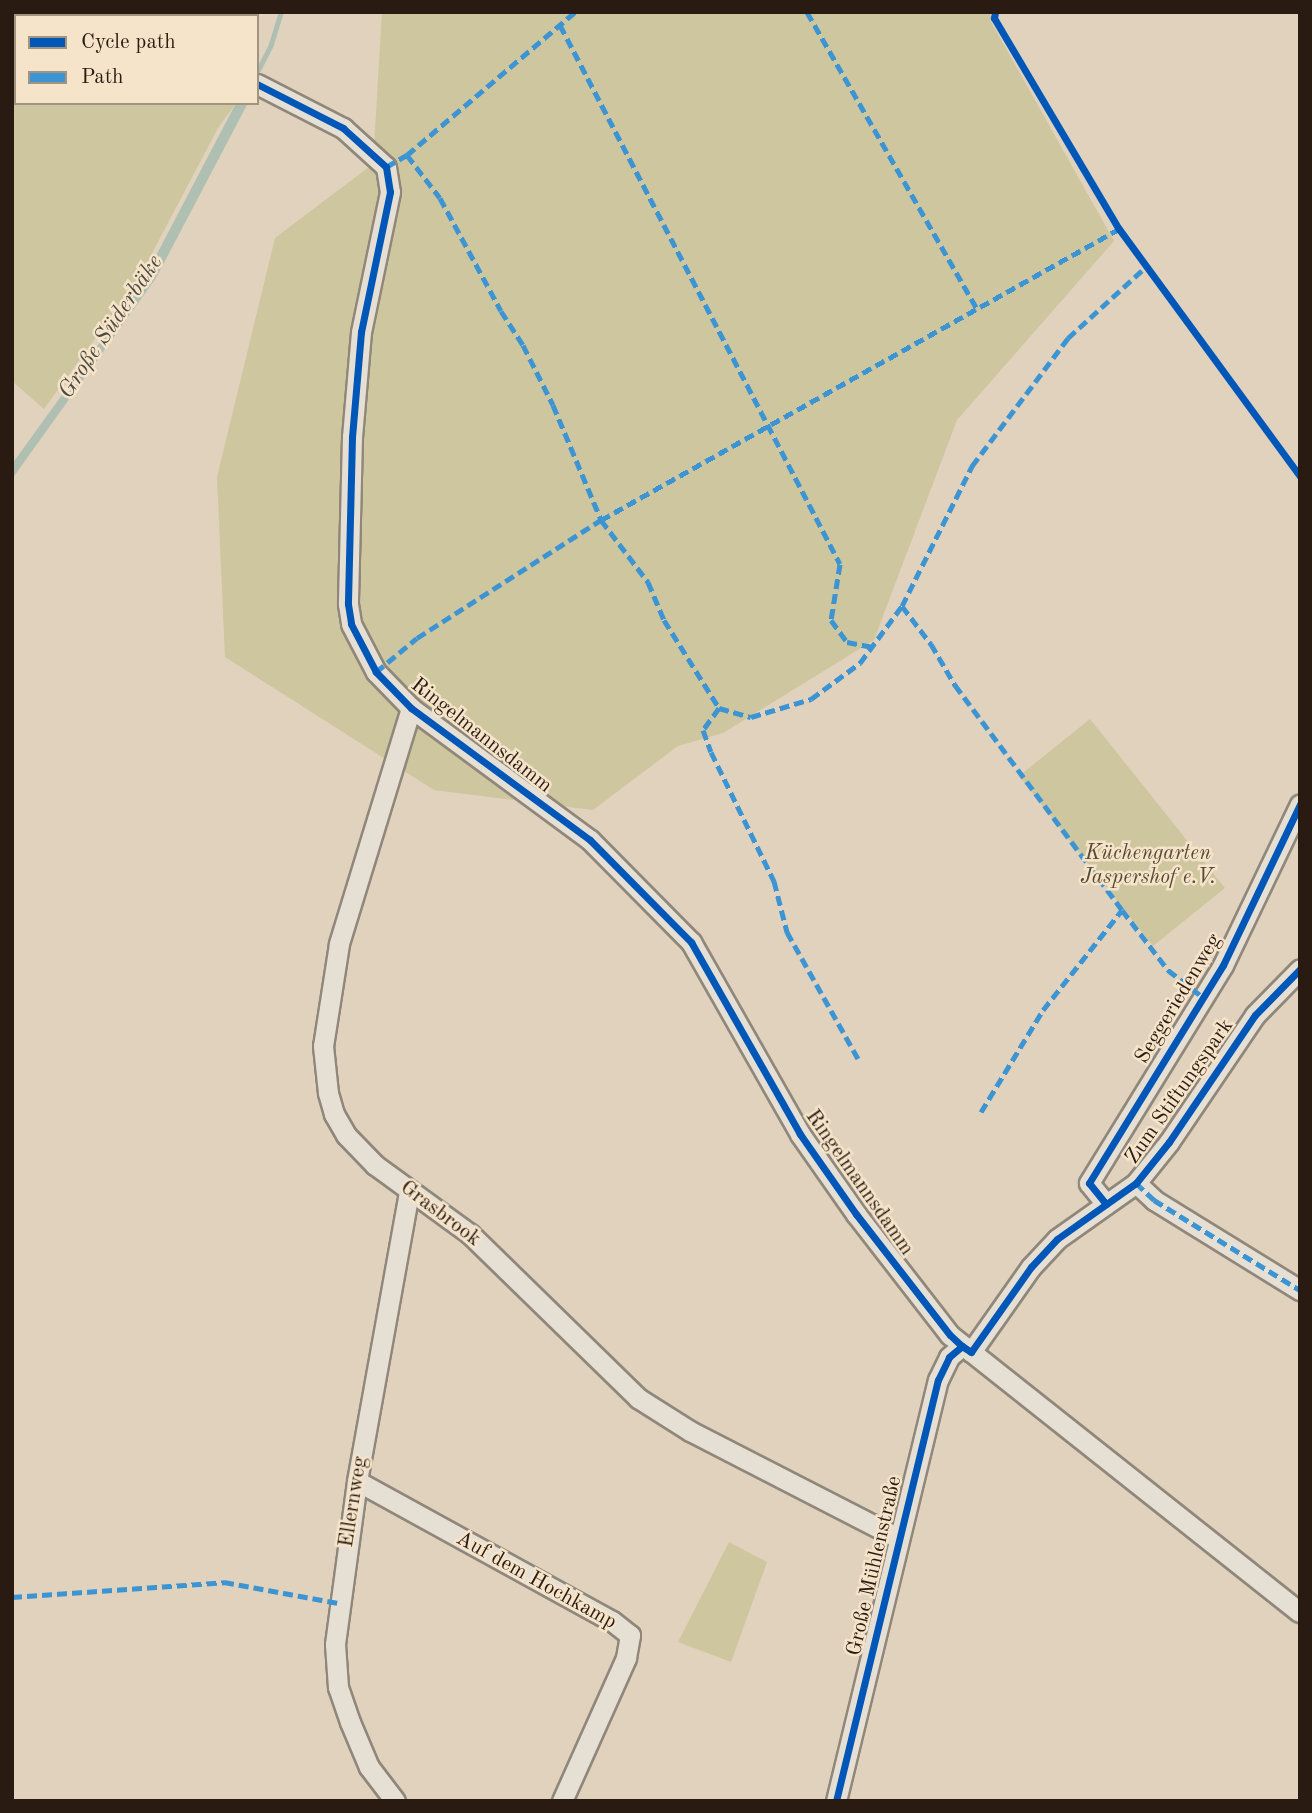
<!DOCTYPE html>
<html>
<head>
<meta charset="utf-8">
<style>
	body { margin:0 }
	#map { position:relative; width:1312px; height:1813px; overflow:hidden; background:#e0d2bd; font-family:"Old Standard TT",serif }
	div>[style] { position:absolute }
	.green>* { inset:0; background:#cec69e }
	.water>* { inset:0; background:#afc0b2 }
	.stream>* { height:5px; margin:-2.5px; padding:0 2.5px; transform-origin:2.5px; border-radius:2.5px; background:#afc0b2 }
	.roads { filter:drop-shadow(2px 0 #90877a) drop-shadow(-2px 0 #90877a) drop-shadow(0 2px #90877a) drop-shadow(0 -2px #90877a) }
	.street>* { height:19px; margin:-9.5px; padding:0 9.5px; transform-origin:9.5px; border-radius:9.5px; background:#e6dfd4 }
	.quiet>* { height:5px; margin-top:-2.5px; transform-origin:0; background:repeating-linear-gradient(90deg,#3c94d3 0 10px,transparent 0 15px) }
	.cycleway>* { height:7px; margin:-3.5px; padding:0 3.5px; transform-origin:3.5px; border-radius:3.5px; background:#0057b8 }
	span { translate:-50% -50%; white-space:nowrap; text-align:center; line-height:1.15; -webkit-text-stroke:5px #f5e4ca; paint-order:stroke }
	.street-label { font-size:21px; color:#291b11 }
	.park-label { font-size:21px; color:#564b34; font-style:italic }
	.water-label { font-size:23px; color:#4b4a40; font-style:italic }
	.frame { position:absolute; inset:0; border:14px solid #291b11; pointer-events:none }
	.legend { position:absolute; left:14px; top:14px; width:245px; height:91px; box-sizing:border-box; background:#f5e4ca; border:2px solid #a39480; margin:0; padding:9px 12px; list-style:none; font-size:21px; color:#291b11 }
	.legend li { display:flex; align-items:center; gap:14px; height:35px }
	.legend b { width:35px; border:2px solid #a39480 }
</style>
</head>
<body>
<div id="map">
	<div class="green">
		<i style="clip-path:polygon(12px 12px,113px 12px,120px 16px,16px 16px,16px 103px,236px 103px,218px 128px,139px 278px,44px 409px,12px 381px)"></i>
		<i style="clip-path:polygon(382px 12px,991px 12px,990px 20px,1114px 241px,957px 420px,874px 640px,723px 733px,678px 746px,593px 810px,434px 790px,225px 657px,217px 477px,275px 238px,373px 164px)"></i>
		<i style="clip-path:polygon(1090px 719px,1225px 888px,1153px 946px,1019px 776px)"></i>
		<i style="clip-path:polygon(729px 1542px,767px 1562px,731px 1662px,678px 1642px)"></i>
	</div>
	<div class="water">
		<i style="clip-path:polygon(236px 103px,248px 103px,156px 278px,12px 479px,12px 464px,122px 312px,149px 269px)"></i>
	</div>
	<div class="stream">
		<i style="left:257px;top:72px;width:31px;rotate:-63deg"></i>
		<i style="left:271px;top:44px;width:34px;rotate:-73deg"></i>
	</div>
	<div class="roads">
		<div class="street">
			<i style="left:117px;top:12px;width:8px;rotate:30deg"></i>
			<i style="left:257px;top:84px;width:97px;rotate:27.1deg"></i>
			<i style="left:343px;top:128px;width:58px;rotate:42.2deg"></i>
			<i style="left:386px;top:167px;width:25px;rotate:81deg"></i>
			<i style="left:390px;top:192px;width:143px;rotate:101.7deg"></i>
			<i style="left:361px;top:332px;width:105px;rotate:94.9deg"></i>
			<i style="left:352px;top:437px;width:167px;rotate:91.4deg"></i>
			<i style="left:348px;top:604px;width:20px;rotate:81deg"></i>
			<i style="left:351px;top:624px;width:54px;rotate:62.5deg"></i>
			<i style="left:376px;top:672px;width:50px;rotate:45.8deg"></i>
			<i style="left:411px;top:708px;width:222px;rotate:36.4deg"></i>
			<i style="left:590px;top:840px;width:144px;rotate:45.3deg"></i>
			<i style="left:691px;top:942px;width:221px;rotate:60.4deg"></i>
			<i style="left:800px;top:1134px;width:98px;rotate:55deg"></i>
			<i style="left:856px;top:1214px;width:153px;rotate:52.2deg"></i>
			<i style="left:950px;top:1335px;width:446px;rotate:38.4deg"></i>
			<i style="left:411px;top:708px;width:247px;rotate:107deg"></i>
			<i style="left:339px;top:944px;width:103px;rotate:98.9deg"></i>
			<i style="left:323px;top:1046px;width:47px;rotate:83.9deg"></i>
			<i style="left:328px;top:1093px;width:22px;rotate:74deg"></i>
			<i style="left:334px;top:1114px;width:24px;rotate:60deg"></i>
			<i style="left:346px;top:1135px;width:42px;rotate:46deg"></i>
			<i style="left:375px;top:1165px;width:117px;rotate:36deg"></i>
			<i style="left:470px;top:1234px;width:235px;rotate:44.3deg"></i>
			<i style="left:638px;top:1398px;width:62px;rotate:32.4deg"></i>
			<i style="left:690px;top:1431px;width:234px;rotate:27.2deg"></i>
			<i style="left:1136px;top:1183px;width:25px;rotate:43deg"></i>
			<i style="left:1154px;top:1200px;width:172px;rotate:31.7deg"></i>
			<i style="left:1106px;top:1204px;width:27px;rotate:-129deg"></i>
			<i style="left:1089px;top:1183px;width:256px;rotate:-58.4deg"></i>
			<i style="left:1223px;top:965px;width:178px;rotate:-64.4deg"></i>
			<i style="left:971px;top:1352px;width:104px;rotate:-54.8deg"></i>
			<i style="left:1031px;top:1267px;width:38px;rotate:-47deg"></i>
			<i style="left:1057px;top:1239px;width:97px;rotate:-35.3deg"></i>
			<i style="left:1136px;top:1183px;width:53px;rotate:-51.2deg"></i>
			<i style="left:1169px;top:1142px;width:153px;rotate:-55.9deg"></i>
			<i style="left:1255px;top:1015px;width:64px;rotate:-45.6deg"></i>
			<i style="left:357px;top:1481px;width:291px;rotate:28.8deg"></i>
			<i style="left:612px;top:1621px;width:23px;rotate:38deg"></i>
			<i style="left:630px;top:1635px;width:23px;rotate:100deg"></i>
			<i style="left:626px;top:1658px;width:157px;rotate:114.1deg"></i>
			<i style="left:395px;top:1801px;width:43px;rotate:-127.4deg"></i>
			<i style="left:369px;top:1767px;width:49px;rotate:-112.9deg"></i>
			<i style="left:350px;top:1722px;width:37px;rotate:-109deg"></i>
			<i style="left:338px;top:1687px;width:43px;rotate:-94deg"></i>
			<i style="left:335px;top:1644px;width:164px;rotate:-82.3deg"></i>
			<i style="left:357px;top:1481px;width:295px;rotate:-79.8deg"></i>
			<i style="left:836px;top:1801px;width:433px;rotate:-76.4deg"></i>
			<i style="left:938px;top:1380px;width:25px;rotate:-64deg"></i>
			<i style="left:949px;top:1357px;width:17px;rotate:-40deg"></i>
		</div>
	</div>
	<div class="quiet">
		<i style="left:807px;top:12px;width:342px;rotate:60.2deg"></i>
		<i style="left:560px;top:25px;width:607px;rotate:62.55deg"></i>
		<i style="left:840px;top:564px;width:57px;rotate:99.1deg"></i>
		<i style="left:831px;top:620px;width:27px;rotate:54deg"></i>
		<i style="left:847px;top:642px;width:25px;rotate:11deg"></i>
		<i style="left:407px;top:155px;width:221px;rotate:-40.4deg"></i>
		<i style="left:386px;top:167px;width:24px;rotate:-30deg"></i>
		<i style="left:407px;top:155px;width:54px;rotate:52.5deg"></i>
		<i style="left:440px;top:198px;width:128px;rotate:61.6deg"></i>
		<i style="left:501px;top:311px;width:40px;rotate:57.1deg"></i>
		<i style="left:523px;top:345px;width:67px;rotate:63.4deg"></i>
		<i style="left:553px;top:405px;width:125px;rotate:67.3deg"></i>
		<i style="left:601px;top:520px;width:78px;rotate:52.8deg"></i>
		<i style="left:648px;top:582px;width:41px;rotate:67.2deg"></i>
		<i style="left:664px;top:620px;width:104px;rotate:58deg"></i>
		<i style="left:719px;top:708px;width:33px;rotate:16deg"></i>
		<i style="left:751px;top:717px;width:63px;rotate:-16.7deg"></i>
		<i style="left:811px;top:699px;width:61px;rotate:-36.3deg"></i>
		<i style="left:860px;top:663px;width:71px;rotate:-53.6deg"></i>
		<i style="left:902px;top:606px;width:157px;rotate:-63.4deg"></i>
		<i style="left:972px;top:466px;width:160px;rotate:-53.1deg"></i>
		<i style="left:1068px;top:338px;width:108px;rotate:-42.4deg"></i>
		<i style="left:902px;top:606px;width:48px;rotate:52.7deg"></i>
		<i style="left:931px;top:644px;width:48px;rotate:59.7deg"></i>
		<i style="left:955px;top:685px;width:280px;rotate:53.4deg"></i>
		<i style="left:1122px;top:910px;width:76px;rotate:52.5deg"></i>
		<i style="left:1168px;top:970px;width:46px;rotate:37.9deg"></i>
		<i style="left:376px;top:672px;width:53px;rotate:-39.7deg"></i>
		<i style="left:417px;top:638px;width:219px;rotate:-32.7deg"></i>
		<i style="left:601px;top:520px;width:594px;rotate:-29.33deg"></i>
		<i style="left:719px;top:708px;width:27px;rotate:126deg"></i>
		<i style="left:703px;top:730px;width:23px;rotate:70deg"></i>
		<i style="left:711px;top:752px;width:144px;rotate:64deg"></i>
		<i style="left:774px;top:881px;width:53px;rotate:75.7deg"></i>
		<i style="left:787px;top:932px;width:149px;rotate:60.7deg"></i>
		<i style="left:981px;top:1112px;width:119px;rotate:-58.7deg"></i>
		<i style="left:1043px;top:1010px;width:127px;rotate:-51.7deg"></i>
		<i style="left:1136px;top:1183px;width:25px;rotate:43deg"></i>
		<i style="left:1154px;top:1200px;width:172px;rotate:31.7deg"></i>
		<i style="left:12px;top:1597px;width:213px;rotate:-4deg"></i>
		<i style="left:224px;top:1582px;width:116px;rotate:10.4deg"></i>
	</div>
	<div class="cycleway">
		<i style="left:995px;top:12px;width:6px;rotate:99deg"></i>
		<i style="left:994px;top:18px;width:245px;rotate:59.4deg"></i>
		<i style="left:1119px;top:229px;width:306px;rotate:53.8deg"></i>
		<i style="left:257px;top:84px;width:97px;rotate:27.1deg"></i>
		<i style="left:343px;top:128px;width:58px;rotate:42.2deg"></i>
		<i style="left:386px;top:167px;width:25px;rotate:81deg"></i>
		<i style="left:390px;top:192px;width:143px;rotate:101.7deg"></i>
		<i style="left:361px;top:332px;width:105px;rotate:94.9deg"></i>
		<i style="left:352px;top:437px;width:167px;rotate:91.4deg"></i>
		<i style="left:348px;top:604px;width:20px;rotate:81deg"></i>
		<i style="left:351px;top:624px;width:54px;rotate:62.5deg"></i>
		<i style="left:376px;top:672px;width:50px;rotate:45.8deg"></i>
		<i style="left:411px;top:708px;width:222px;rotate:36.4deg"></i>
		<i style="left:590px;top:840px;width:144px;rotate:45.3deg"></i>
		<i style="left:691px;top:942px;width:221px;rotate:60.4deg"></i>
		<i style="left:800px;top:1134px;width:98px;rotate:55deg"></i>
		<i style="left:856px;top:1214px;width:153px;rotate:52.2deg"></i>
		<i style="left:950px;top:1335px;width:16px;rotate:43deg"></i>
		<i style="left:962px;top:1346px;width:11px;rotate:34deg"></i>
		<i style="left:971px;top:1352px;width:104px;rotate:-54.8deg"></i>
		<i style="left:1031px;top:1267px;width:38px;rotate:-47deg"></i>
		<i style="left:1057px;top:1239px;width:97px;rotate:-35.3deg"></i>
		<i style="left:1136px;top:1183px;width:53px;rotate:-51.2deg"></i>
		<i style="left:1169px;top:1142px;width:153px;rotate:-55.9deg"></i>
		<i style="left:1255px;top:1015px;width:64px;rotate:-45.6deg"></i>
		<i style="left:1106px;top:1204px;width:27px;rotate:-129deg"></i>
		<i style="left:1089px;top:1183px;width:256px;rotate:-58.4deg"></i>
		<i style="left:1223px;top:965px;width:178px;rotate:-64.4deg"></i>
		<i style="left:836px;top:1801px;width:433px;rotate:-76.4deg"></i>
		<i style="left:938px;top:1380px;width:25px;rotate:-64deg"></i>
		<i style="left:949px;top:1357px;width:17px;rotate:-40deg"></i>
	</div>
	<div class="street-label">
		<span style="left:481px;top:736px;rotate:38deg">Ringelmannsdamm</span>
		<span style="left:1179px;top:999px;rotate:-59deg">Seggeriedenweg</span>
		<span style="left:1180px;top:1092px;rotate:-55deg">Zum Stiftungspark</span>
		<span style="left:859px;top:1183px;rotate:55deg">Ringelmannsdamm</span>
		<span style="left:440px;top:1214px;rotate:37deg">Grasbrook</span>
		<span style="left:354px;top:1502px;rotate:-81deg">Ellernweg</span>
		<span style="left:875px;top:1566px;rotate:-77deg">Große Mühlenstraße</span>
		<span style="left:536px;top:1581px;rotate:29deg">Auf dem Hochkamp</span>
	</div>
	<div class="park-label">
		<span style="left:1148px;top:866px">Küchengarten<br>Jaspershof e.V.</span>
	</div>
	<div class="water-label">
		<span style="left:111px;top:327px;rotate:-56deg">Große Süderbäke</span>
	</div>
	<div class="frame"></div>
	<ul class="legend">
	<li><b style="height:9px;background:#0057b8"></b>Cycle path</li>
	<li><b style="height:9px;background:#3c94d3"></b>Path</li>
	</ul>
</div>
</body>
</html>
